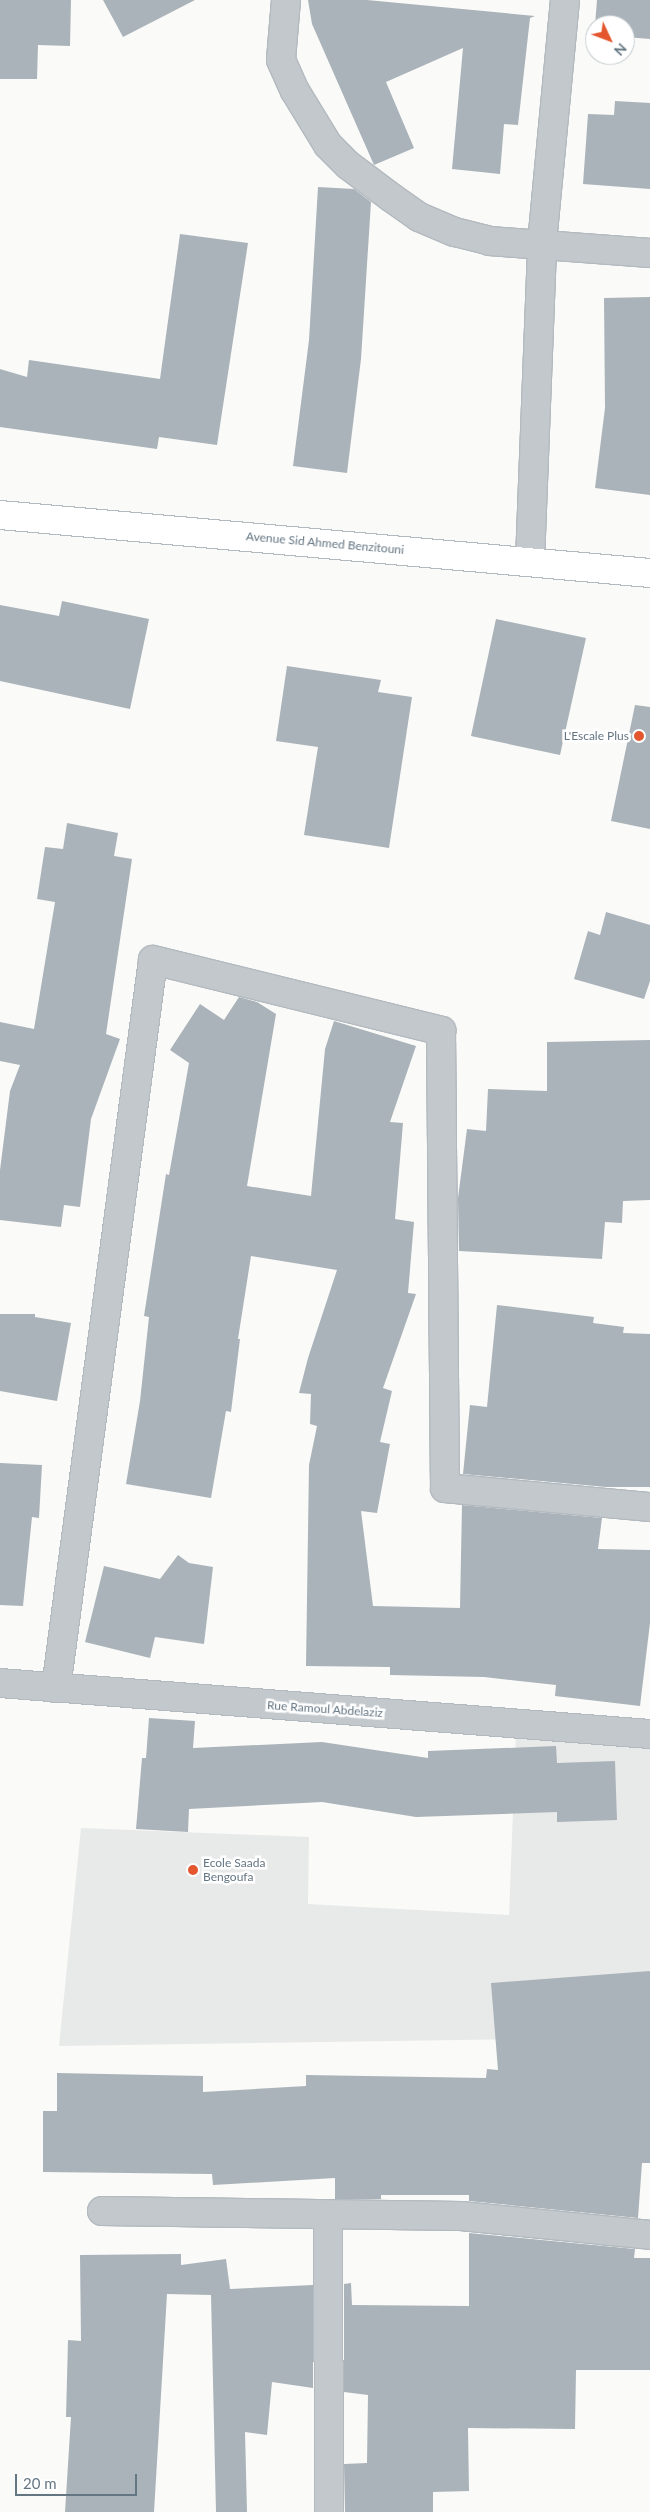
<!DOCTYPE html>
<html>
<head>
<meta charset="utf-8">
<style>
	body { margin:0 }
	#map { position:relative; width:650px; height:2512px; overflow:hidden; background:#fafaf8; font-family:Lato,sans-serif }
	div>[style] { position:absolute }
	.built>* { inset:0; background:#e8e9e9 }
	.building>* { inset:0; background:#aab3b9 }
	.roads { filter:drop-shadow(1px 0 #b3babf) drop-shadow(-1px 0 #b3babf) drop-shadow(0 1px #b3babf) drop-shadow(0 -1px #b3babf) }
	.minor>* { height:28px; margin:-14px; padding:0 14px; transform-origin:14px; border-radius:14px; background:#c3c8cc }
	.tertiary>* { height:28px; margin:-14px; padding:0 14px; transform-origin:14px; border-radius:14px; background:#c3c8cc }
	.secondary>* { height:28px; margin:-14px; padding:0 14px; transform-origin:14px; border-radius:14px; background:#fff }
	.dots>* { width:14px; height:14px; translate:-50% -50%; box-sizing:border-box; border:2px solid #fff; border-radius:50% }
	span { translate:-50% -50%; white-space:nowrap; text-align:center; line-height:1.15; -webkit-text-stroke:5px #fff; paint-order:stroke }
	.street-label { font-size:12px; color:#657683 }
	.poi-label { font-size:12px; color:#657683 }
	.right { translate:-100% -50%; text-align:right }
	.left { translate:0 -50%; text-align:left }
	.north { position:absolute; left:585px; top:15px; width:50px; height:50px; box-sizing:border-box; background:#fff; border:1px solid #c1c8cd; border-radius:50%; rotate:133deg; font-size:14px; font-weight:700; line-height:20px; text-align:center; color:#657683 }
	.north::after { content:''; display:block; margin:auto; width:18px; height:22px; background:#e4572e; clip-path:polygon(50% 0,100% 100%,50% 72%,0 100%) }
	.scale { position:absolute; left:15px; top:2474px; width:122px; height:22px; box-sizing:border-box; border:2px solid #657683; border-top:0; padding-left:6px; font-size:15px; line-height:18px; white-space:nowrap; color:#657683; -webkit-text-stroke:4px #fff; paint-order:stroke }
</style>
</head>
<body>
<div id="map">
	<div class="built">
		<i style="clip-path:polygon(516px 1734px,650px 1743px,650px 2037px,59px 2046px,81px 1828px,309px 1837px,308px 1904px,509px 1915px)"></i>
	</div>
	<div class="building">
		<i style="clip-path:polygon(0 0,71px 0,70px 46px,38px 45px,37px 79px,0 79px)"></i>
		<i style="clip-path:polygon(103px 0,195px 0,123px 37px)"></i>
		<i style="clip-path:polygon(308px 0,367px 0,535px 16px,530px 18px,518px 125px,504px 124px,500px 174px,452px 169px,463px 48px,386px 82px,414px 148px,374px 165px,312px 24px)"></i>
		<i style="clip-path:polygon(597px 0,650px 0,650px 39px,625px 37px,625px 25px,595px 25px)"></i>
		<i style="clip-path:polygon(615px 101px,650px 103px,650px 189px,583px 184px,588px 114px,614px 115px)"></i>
		<i style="clip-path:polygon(318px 187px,354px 189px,371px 202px,361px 359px,347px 473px,293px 466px,309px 340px)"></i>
		<i style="clip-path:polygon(180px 234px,248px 243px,217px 445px,159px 437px,157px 449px,0 427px,0 369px,27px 377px,29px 360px,160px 379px)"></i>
		<i style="clip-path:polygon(650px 297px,650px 495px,595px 488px,605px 408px,604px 298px)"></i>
		<i style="clip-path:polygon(62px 601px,149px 619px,130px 709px,0 681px,0 605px,59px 616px)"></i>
		<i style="clip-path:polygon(496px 619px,586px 638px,560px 755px,471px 736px)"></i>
		<i style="clip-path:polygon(287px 666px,381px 680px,378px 692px,412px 697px,389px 848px,304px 835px,318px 747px,276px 741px)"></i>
		<i style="clip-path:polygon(635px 705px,650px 707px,650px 829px,611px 821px)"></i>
		<i style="clip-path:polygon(67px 823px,118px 833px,114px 856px,132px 859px,106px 1034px,120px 1039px,91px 1119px,80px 1207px,64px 1205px,61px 1227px,0 1220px,0 1170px,10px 1091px,20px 1065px,0 1061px,0 1022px,34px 1029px,55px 902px,37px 899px,45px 847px,63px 849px)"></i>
		<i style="clip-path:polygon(606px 912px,650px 925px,650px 981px,644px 999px,574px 979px,588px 931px,600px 935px)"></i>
		<i style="clip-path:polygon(239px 997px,257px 1002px,276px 1014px,247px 1186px,311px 1196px,325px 1049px,334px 1021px,416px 1046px,390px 1122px,403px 1123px,395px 1219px,414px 1222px,408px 1293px,416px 1294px,383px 1388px,392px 1391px,380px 1442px,390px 1444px,377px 1513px,361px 1511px,373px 1606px,460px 1608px,462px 1505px,602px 1518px,598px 1549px,650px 1550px,650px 1623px,640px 1706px,555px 1696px,556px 1685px,484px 1677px,390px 1675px,390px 1667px,306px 1666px,309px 1465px,317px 1426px,310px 1424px,311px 1394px,299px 1393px,308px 1358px,337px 1270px,251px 1256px,238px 1339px,240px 1339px,231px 1412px,226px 1411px,211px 1498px,126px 1484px,140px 1401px,149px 1317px,144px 1316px,166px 1174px,169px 1175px,189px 1063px,170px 1050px,200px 1004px,224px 1020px)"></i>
		<i style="clip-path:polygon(650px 1040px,650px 1200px,623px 1201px,622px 1223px,605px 1222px,602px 1259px,459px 1251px,458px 1198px,467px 1129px,486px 1131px,488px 1089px,547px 1091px,547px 1042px)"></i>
		<i style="clip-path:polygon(497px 1305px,594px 1317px,593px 1323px,624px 1327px,623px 1333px,650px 1334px,650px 1487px,606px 1487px,463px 1474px,470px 1405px,487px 1407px)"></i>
		<i style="clip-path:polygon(0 1314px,35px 1314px,35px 1317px,71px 1323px,57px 1401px,0 1391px)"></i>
		<i style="clip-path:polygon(0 1463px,42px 1465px,39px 1518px,32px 1517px,23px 1606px,0 1605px)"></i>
		<i style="clip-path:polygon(178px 1555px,189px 1563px,213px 1567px,204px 1644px,155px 1637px,150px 1658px,85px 1642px,104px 1566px,160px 1579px)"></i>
		<i style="clip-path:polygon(149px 1718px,195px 1721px,193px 1748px,322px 1742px,428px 1758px,428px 1751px,556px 1746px,557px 1763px,615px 1761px,617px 1820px,557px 1822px,557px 1812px,416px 1817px,322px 1802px,189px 1809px,188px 1832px,136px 1829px,142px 1758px,146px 1758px)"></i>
		<i style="clip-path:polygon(650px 1971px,650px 2163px,642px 2163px,638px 2218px,469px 2201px,469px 2195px,381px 2195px,381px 2199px,335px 2199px,335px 2178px,213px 2185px,212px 2174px,43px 2172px,43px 2111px,57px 2111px,57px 2073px,203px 2076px,203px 2092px,306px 2086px,306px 2075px,486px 2078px,487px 2069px,498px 2070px,491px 1983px)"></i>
		<i style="clip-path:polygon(469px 2233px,635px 2249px,634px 2258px,650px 2258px,650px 2370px,576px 2370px,575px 2429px,468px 2428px,469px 2491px,433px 2492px,433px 2512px,345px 2512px,344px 2464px,367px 2463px,368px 2395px,344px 2392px,344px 2284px,351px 2283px,352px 2305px,469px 2306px)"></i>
		<i style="clip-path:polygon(181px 2254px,181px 2265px,226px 2259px,230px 2289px,313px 2285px,313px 2388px,272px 2382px,267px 2435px,245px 2432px,247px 2512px,216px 2512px,211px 2295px,167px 2294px,154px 2512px,65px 2512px,71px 2417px,66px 2417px,68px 2340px,81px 2341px,80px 2255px)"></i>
	</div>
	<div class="roads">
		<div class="minor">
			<i style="left:286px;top:0;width:60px;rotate:94.8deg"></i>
			<i style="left:281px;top:60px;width:34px;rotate:66deg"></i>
			<i style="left:295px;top:91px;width:63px;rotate:58.6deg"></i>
			<i style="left:328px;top:145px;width:28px;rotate:45deg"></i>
			<i style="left:348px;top:165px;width:55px;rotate:36.9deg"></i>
			<i style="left:392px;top:198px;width:33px;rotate:35deg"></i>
			<i style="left:419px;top:217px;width:39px;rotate:23deg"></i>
			<i style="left:455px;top:232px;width:36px;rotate:14deg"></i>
			<i style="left:490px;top:241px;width:160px;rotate:4.3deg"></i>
			<i style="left:530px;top:561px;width:318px;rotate:-87.8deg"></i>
			<i style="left:542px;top:243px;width:244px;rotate:-84.6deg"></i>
			<i style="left:56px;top:1688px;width:734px;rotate:-82.41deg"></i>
			<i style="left:153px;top:960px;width:297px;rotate:13.8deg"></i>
			<i style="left:441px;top:1031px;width:457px;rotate:89.5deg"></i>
			<i style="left:445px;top:1488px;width:206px;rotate:5.3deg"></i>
			<i style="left:102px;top:2211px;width:359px;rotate:0.8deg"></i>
			<i style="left:461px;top:2216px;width:190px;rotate:5.7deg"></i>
			<i style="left:328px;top:2215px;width:297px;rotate:89.8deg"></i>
		</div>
		<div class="tertiary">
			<i style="left:0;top:1683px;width:652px;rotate:4.49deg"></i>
		</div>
		<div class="secondary">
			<i style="left:0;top:515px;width:653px;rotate:5.1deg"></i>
		</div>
	</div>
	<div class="dots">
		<i style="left:639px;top:736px;background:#e4572e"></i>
		<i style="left:193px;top:1870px;background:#e4572e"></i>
	</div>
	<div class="street-label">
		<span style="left:325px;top:543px;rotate:5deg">Avenue Sid Ahmed Benzitouni</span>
		<span style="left:325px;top:1709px;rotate:4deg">Rue Ramoul Abdelaziz</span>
	</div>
	<div class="poi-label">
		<span class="right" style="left:629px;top:736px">L'Escale Plus</span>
		<span class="left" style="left:203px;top:1870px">Ecole Saada<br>Bengoufa</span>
	</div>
	<div class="north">N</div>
	<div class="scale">20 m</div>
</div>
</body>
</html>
